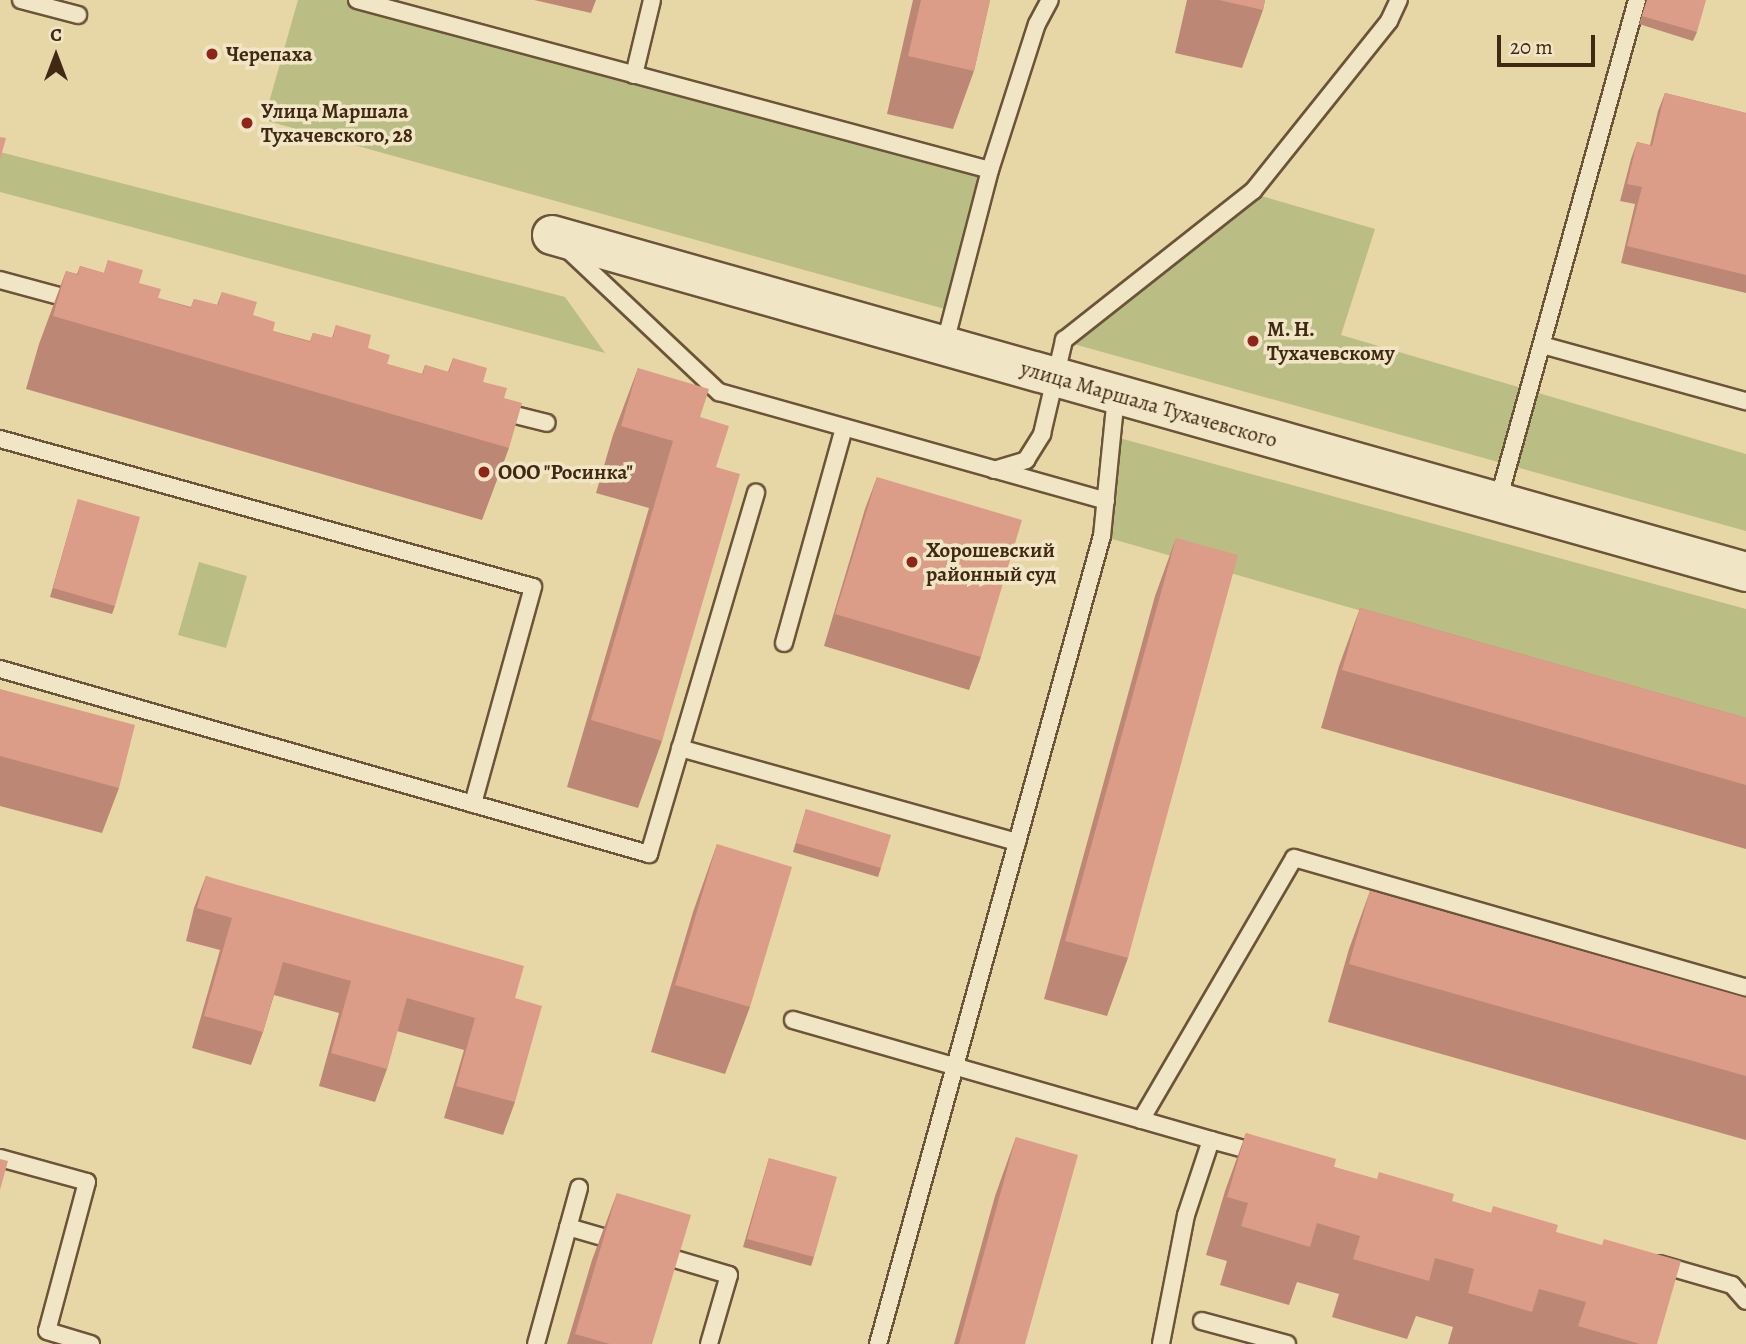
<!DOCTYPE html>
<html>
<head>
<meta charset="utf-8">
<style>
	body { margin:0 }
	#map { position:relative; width:1746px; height:1344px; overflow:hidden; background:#e8d7a6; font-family:Alegreya,serif }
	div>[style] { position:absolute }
	.green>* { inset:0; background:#babd84 }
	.roads { filter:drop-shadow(2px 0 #6b5437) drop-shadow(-2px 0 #6b5437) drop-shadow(0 2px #6b5437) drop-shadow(0 -2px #6b5437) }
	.service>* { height:16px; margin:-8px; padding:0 8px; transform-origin:8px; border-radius:8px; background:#f0e5c5 }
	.tertiary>* { height:38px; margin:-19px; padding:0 19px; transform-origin:19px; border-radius:19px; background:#f0e5c5 }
	.wall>* { inset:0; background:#bc8775 }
	.building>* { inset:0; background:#db9d88 }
	.dots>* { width:19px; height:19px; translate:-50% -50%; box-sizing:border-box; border:4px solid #f0e5c5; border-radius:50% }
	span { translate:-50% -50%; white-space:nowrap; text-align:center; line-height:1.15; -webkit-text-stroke:7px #f0e5c5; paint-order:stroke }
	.poi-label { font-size:21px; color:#412812; font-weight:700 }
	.left { translate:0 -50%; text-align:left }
	.street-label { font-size:21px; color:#412812 }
	.north { position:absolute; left:21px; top:21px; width:70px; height:70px; -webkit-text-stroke:5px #f0e5c5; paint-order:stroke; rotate:0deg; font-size:19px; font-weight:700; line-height:28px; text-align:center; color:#412812 }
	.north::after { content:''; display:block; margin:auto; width:24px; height:32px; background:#412812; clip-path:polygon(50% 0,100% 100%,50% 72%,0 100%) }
	.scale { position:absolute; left:1497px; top:35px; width:98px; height:32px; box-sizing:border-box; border:4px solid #412812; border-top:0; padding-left:9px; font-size:21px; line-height:24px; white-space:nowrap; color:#412812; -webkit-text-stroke:5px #f0e5c5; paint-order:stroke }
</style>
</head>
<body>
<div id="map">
	<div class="green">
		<i style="clip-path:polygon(298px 0,357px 0,990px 170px,952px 311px,264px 120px)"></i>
		<i style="clip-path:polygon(0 152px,565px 297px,605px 353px,0 192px)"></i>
		<i style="clip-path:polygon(1258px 195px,1375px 229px,1341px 335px,1746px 454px,1746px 531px,1070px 343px)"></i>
		<i style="clip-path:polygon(1112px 436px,1746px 609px,1746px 722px,1102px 536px)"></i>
		<i style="clip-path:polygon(199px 562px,247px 576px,226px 648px,178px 635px)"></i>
	</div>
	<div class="roads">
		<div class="service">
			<i style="left:21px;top:0;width:59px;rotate:14.7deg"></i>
			<i style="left:357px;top:0;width:655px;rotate:15.03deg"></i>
			<i style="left:990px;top:170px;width:182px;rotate:104.6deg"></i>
			<i style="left:634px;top:75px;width:77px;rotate:-76.5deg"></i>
			<i style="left:990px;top:170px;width:153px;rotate:-72.2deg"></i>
			<i style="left:1037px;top:24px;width:27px;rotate:-62deg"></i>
			<i style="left:567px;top:249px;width:209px;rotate:43.3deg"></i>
			<i style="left:719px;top:392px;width:402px;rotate:15.7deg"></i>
			<i style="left:0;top:280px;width:81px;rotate:15.1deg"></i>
			<i style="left:1542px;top:345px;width:212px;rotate:15.4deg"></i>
			<i style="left:499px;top:411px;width:49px;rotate:14deg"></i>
			<i style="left:0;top:439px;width:553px;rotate:15.52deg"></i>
			<i style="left:533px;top:587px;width:225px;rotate:105.5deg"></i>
			<i style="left:994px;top:470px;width:34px;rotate:-17deg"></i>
			<i style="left:1026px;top:460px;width:31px;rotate:-58deg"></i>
			<i style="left:1042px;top:434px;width:97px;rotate:-76.8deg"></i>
			<i style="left:1064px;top:340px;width:241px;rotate:-38.3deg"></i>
			<i style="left:1253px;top:191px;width:218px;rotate:-51.3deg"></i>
			<i style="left:1389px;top:21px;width:23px;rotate:-65deg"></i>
			<i style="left:1498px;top:501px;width:520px;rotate:-74.49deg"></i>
			<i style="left:784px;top:643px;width:223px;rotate:-74.4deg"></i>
			<i style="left:0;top:669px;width:675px;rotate:15.91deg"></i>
			<i style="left:649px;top:854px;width:377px;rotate:-73.5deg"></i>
			<i style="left:680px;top:748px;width:350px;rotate:15.6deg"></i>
			<i style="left:793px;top:1020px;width:435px;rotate:16deg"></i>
			<i style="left:1211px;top:1140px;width:79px;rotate:108.4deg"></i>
			<i style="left:1186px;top:1215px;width:131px;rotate:101deg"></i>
			<i style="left:1141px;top:1120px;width:303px;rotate:-59.7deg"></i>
			<i style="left:1294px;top:858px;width:470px;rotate:16deg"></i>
			<i style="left:1211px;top:1140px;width:50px;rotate:15.2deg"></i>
			<i style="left:0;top:1158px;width:90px;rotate:15.4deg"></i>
			<i style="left:87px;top:1182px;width:154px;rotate:105deg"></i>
			<i style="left:47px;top:1331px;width:46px;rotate:16.5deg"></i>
			<i style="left:568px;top:1227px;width:54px;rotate:16.1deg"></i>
			<i style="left:658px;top:1254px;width:74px;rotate:16.5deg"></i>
			<i style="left:729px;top:1275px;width:72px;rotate:106.2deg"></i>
			<i style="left:1659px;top:1264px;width:76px;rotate:16deg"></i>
			<i style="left:1732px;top:1285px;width:21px;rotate:49deg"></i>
			<i style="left:1202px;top:1321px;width:88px;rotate:15.1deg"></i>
			<i style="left:536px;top:1344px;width:162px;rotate:-74.6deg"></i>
			<i style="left:878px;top:1344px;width:838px;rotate:-74.51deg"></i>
			<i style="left:1102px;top:536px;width:141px;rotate:-84.3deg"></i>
		</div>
		<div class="tertiary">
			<i style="left:552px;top:235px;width:1241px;rotate:15.76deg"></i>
		</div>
	</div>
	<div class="wall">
		<i style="clip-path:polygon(534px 0,596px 0,591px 13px)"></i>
		<i style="clip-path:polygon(913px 0,990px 0,974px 71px,953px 129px,887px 114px)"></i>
		<i style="clip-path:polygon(1187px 0,1265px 0,1263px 10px,1242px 68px,1175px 53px)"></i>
		<i style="clip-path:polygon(1647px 0,1697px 32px,1693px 41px,1639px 24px)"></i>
		<i style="clip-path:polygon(1665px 93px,1746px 113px,1746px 293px,1621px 263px,1635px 204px,1620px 201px,1631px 159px,1637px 142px,1650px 145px,1658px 111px)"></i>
		<i style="clip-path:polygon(108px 260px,158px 298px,191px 307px,194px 299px,217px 305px,222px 292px,273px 331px,310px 341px,313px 333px,332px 338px,336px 325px,387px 364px,422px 374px,425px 365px,448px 372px,453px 358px,504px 398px,509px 448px,482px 520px,26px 389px,39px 344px,66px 271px,77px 274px,80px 266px,104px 273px)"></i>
		<i style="clip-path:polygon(638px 368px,700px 417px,716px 467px,662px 741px,638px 808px,567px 787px,649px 508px,596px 493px,613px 435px)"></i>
		<i style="clip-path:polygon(877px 477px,981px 657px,969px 690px,824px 646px,865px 509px)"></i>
		<i style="clip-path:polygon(78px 499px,115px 606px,112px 614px,50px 597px)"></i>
		<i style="clip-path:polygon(1176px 538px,1128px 958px,1107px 1016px,1044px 999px,1155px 596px)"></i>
		<i style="clip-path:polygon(1360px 608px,1746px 718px,1746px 849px,1321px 728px,1339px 666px)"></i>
		<i style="clip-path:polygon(0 689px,119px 788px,102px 833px,0 806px)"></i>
		<i style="clip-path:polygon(806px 809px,881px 868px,878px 877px,793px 852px)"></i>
		<i style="clip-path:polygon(717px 844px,750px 1007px,725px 1074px,651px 1052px,693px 912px)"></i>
		<i style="clip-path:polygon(206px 876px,515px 998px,515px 1102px,503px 1135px,444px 1118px,464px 1050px,397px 1031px,387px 1069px,375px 1102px,319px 1086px,339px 1013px,274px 995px,263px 1032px,251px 1065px,192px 1048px,220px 950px,186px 941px,194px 908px)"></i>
		<i style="clip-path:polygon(1370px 891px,1746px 998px,1746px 1140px,1328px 1022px,1349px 949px)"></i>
		<i style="clip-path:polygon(1246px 1133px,1334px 1167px,1556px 1232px,1657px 1344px,1448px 1344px,1453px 1327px,1416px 1316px,1407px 1339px,1332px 1317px,1339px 1294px,1297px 1282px,1289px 1305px,1220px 1285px,1227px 1261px,1206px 1255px,1225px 1191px)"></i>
		<i style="clip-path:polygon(1016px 1137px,1025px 1344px,954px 1344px,995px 1196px)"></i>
		<i style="clip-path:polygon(769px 1158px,814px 1257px,811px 1266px,743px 1247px)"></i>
		<i style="clip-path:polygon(617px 1193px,652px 1344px,567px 1344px,592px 1260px)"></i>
	</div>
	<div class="building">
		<i style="clip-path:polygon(921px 0,990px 0,974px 71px,908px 56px)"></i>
		<i style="clip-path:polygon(1219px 0,1265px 0,1263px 10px)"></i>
		<i style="clip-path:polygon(1647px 0,1706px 0,1697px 32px,1642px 16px)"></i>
		<i style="clip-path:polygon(1665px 93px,1746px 113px,1746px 275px,1627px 246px,1642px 187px,1627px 184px,1637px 142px,1652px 146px)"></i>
		<i style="clip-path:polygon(0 137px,6px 138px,0 160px)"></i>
		<i style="clip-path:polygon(108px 260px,143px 270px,139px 283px,161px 289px,158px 298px,191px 308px,194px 299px,218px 305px,222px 292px,257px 302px,253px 315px,275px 322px,273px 331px,310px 342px,313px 333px,333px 338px,336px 325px,371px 335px,368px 348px,390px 355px,387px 364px,423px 374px,425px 365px,449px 372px,453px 358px,487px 368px,483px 382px,507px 388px,504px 398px,522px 403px,509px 448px,53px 316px,66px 271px,78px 275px,80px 266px,104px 273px)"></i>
		<i style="clip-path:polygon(638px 368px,709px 389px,700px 417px,729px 426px,716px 467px,740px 474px,662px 741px,591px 720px,673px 441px,621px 426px)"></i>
		<i style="clip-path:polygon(877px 477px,1022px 520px,981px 657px,835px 614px)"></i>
		<i style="clip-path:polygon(78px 499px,140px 517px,115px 606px,53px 588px)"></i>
		<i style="clip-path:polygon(1176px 538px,1238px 555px,1128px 958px,1065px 941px)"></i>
		<i style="clip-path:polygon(1360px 608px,1746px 718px,1746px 785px,1342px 670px)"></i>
		<i style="clip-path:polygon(0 689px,135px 725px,119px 788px,0 756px)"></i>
		<i style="clip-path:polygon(806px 809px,891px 835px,881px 868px,796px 843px)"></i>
		<i style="clip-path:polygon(717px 844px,792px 867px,750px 1007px,675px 985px)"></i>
		<i style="clip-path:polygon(206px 876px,524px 966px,515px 998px,542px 1006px,515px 1102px,456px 1086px,475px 1018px,407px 998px,387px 1069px,331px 1053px,351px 981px,283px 962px,263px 1032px,204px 1016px,232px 918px,197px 908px)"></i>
		<i style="clip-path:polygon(1370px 891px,1746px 998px,1746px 1076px,1349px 964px)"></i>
		<i style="clip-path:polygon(1246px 1133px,1336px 1159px,1334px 1167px,1377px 1179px,1379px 1172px,1454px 1194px,1452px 1201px,1491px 1213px,1493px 1206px,1558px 1225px,1556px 1232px,1602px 1245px,1604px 1239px,1681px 1261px,1657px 1344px,1640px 1344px,1578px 1326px,1586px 1302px,1539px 1289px,1532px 1312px,1468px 1293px,1474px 1269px,1435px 1258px,1429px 1281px,1353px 1259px,1360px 1236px,1317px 1223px,1310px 1247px,1241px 1226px,1248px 1203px,1227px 1197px)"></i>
		<i style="clip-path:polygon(1016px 1137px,1078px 1155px,1025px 1344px,959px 1344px)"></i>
		<i style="clip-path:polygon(769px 1158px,837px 1177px,814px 1257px,747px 1239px)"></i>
		<i style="clip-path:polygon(0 1159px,8px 1161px,0 1190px)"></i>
		<i style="clip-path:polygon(617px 1193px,691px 1215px,652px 1344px,610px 1344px,575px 1334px)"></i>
	</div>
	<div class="dots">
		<i style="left:212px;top:54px;background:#8f2418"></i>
		<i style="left:247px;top:123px;background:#8f2418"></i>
		<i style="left:1253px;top:341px;background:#8f2418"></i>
		<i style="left:484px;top:472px;background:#8f2418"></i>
		<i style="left:912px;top:562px;background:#8f2418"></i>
	</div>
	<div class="poi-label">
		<span class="left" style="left:226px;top:54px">Черепаха</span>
		<span class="left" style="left:261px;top:123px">Улица Маршала<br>Тухачевского, 28</span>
		<span class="left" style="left:1267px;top:341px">М. Н.<br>Тухачевскому</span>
		<span class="left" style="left:498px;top:472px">ООО "Росинка"</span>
		<span class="left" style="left:926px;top:562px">Хорошевский<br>районный суд</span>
	</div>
	<div class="street-label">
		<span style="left:1149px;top:404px;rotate:16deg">улица Маршала Тухачевского</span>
	</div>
	<div class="north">С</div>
	<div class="scale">20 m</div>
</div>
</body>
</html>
